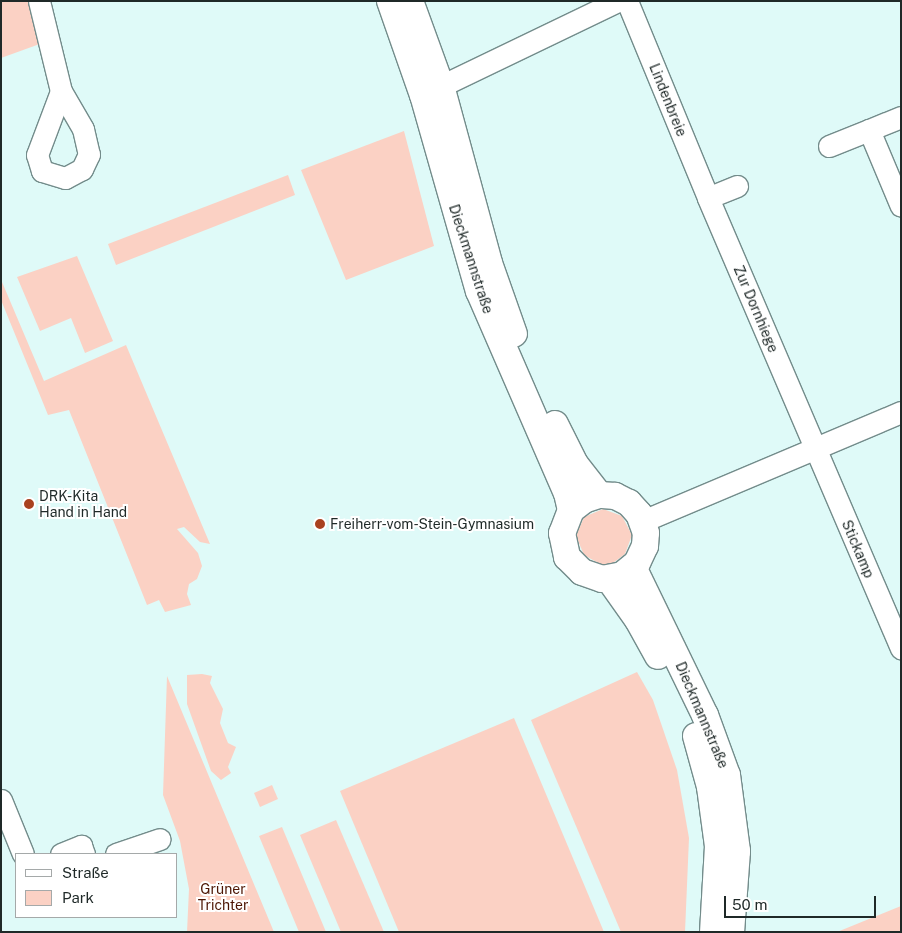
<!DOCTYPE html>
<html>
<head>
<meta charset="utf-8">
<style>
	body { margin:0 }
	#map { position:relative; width:902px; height:933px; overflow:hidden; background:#dffaf8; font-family:"Public Sans",sans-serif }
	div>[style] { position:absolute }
	.green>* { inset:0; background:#fbd1c4 }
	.roads { filter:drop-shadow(1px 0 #738c8b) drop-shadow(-1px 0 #738c8b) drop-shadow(0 1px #738c8b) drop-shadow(0 -1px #738c8b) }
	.minor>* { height:21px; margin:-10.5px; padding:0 10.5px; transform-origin:10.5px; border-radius:10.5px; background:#fff }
	.tertiary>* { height:26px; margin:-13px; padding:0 13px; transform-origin:13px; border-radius:13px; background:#fff }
	.dots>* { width:14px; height:14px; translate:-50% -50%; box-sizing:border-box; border:2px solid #fff; border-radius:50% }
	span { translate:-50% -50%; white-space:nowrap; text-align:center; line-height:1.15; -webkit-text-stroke:4px #fff; paint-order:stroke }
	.street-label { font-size:14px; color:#1f2928 }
	.poi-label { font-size:14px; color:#1f2928 }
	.left { translate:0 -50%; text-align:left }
	.park-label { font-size:14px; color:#4c1503 }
	.frame { position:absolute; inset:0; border:2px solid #1f2928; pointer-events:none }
	.legend { position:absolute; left:15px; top:853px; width:162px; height:65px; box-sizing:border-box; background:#fff; border:1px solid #a5a9a9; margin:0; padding:6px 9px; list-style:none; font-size:15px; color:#1f2928 }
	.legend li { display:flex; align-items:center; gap:10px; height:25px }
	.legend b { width:25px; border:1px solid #a5a9a9 }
	.scale { position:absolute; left:724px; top:896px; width:152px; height:22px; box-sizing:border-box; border:2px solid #1f2928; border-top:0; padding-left:6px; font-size:15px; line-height:18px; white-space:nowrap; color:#1f2928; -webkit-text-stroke:4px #fff; paint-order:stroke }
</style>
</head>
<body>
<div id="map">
	<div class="green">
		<i style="clip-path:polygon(1px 1px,35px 1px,48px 41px,1px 58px)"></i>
		<i style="clip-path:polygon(404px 131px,434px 246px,346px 280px,301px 170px)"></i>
		<i style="clip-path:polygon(288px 175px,295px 195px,116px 265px,108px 244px)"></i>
		<i style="clip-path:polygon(77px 256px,113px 341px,85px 353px,71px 318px,40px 331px,17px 277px)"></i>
		<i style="clip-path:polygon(2px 282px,44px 381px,126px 345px,210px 544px,200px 542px,184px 527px,177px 529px,198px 553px,202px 566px,197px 579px,189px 584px,187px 594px,191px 605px,165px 612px,159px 600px,147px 605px,69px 410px,48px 415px,1px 300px)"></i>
		<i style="clip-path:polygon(603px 509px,622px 516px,632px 535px,625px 554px,613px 563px,602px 565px,584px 555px,576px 536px,584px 517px)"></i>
		<i style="clip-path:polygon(637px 672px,653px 700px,677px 770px,689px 838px,685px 932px,621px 932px,531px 720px)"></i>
		<i style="clip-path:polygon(202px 674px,212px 676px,210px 683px,223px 709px,220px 723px,228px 743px,236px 747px,228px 767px,231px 773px,221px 780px,211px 771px,187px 704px,187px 675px)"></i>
		<i style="clip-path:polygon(167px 676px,274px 932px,187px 932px,189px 889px,180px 841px,163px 795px)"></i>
		<i style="clip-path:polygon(514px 718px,604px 932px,399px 932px,340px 791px)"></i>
		<i style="clip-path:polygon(272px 785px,278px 799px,260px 807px,254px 793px)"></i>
		<i style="clip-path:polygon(336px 820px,384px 932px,341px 932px,300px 835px)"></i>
		<i style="clip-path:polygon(282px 827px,326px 932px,299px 932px,259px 836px)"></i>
		<i style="clip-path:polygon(901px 906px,901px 932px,837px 932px)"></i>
	</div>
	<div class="roads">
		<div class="minor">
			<i style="left:39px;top:1px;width:93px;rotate:76.3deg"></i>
			<i style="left:61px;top:91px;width:44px;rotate:59.9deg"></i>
			<i style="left:83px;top:129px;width:26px;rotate:77deg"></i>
			<i style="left:89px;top:154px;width:17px;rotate:115deg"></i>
			<i style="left:82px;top:169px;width:19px;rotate:152deg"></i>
			<i style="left:65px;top:178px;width:24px;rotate:-163deg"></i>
			<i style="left:42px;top:171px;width:17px;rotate:-107deg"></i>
			<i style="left:37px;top:155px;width:68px;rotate:-69.4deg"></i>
			<i style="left:627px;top:1px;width:213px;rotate:67.6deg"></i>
			<i style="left:441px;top:86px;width:196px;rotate:-25.7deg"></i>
			<i style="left:901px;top:117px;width:35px;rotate:158deg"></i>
			<i style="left:869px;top:130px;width:82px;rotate:67.2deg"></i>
			<i style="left:829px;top:146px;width:43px;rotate:-21.8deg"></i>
			<i style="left:737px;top:186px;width:31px;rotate:158deg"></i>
			<i style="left:708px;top:198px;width:490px;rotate:66.8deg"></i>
			<i style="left:643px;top:521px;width:280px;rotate:-22.9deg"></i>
			<i style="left:1px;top:800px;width:58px;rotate:67.8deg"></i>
			<i style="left:61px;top:854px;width:22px;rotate:-22deg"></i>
			<i style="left:81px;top:846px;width:9px;rotate:69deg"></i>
			<i style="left:116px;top:854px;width:46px;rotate:-18.8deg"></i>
		</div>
		<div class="tertiary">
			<i style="left:390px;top:1px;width:100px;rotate:70.7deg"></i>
			<i style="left:423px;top:95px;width:204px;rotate:74.1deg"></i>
			<i style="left:479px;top:291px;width:220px;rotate:66.5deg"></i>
			<i style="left:567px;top:493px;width:17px;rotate:77deg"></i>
			<i style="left:571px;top:510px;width:25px;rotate:111deg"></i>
			<i style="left:562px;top:533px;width:25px;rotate:78deg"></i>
			<i style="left:567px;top:557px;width:21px;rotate:45deg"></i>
			<i style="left:582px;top:572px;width:21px;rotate:19deg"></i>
			<i style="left:602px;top:579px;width:20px;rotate:-11deg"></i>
			<i style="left:622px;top:575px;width:19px;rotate:-39deg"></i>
			<i style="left:637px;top:563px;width:19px;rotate:-65deg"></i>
			<i style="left:645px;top:546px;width:13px;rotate:-86deg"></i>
			<i style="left:646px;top:533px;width:20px;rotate:-110deg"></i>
			<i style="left:639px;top:514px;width:15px;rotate:-132deg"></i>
			<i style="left:629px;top:503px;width:16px;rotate:-153deg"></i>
			<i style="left:615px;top:496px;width:16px;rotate:-176deg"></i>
			<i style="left:599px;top:495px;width:16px;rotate:162deg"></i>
			<i style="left:584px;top:500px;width:16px;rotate:142deg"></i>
			<i style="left:410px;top:1px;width:90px;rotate:70deg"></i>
			<i style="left:441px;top:86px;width:183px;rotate:74.8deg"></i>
			<i style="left:489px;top:263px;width:75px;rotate:70.6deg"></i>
			<i style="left:555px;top:424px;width:45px;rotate:63.4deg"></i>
			<i style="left:575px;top:464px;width:39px;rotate:52deg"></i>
			<i style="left:633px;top:567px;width:165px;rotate:64.1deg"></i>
			<i style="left:705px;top:715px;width:64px;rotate:69.9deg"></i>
			<i style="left:727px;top:775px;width:77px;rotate:82.5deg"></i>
			<i style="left:737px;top:851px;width:81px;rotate:94.2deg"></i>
			<i style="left:609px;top:579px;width:50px;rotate:54.7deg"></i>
			<i style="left:638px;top:620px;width:41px;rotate:60.9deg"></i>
			<i style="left:696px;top:736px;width:53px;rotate:74.6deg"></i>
			<i style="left:710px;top:787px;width:60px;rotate:82.3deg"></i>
			<i style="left:718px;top:846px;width:86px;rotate:93.3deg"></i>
		</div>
	</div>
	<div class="dots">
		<i style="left:29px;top:504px;background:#a94220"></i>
		<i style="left:320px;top:524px;background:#a94220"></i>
	</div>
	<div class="street-label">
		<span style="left:668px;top:100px;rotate:68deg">Lindenbreie</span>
		<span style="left:471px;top:259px;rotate:72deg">Dieckmannstraße</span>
		<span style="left:756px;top:309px;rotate:67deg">Zur Dornhiege</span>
		<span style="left:858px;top:549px;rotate:67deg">Stickamp</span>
		<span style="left:702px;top:715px;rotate:67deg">Dieckmannstraße</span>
	</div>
	<div class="poi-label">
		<span class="left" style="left:39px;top:504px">DRK-Kita<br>Hand in Hand</span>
		<span class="left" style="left:330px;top:524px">Freiherr-vom-Stein-Gymnasium</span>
	</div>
	<div class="park-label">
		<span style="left:223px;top:897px">Grüner<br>Trichter</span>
	</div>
	<div class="frame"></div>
	<ul class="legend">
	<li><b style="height:6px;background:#fff"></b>Straße</li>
	<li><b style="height:14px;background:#fbd1c4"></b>Park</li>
	</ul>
	<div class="scale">50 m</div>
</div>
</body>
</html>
